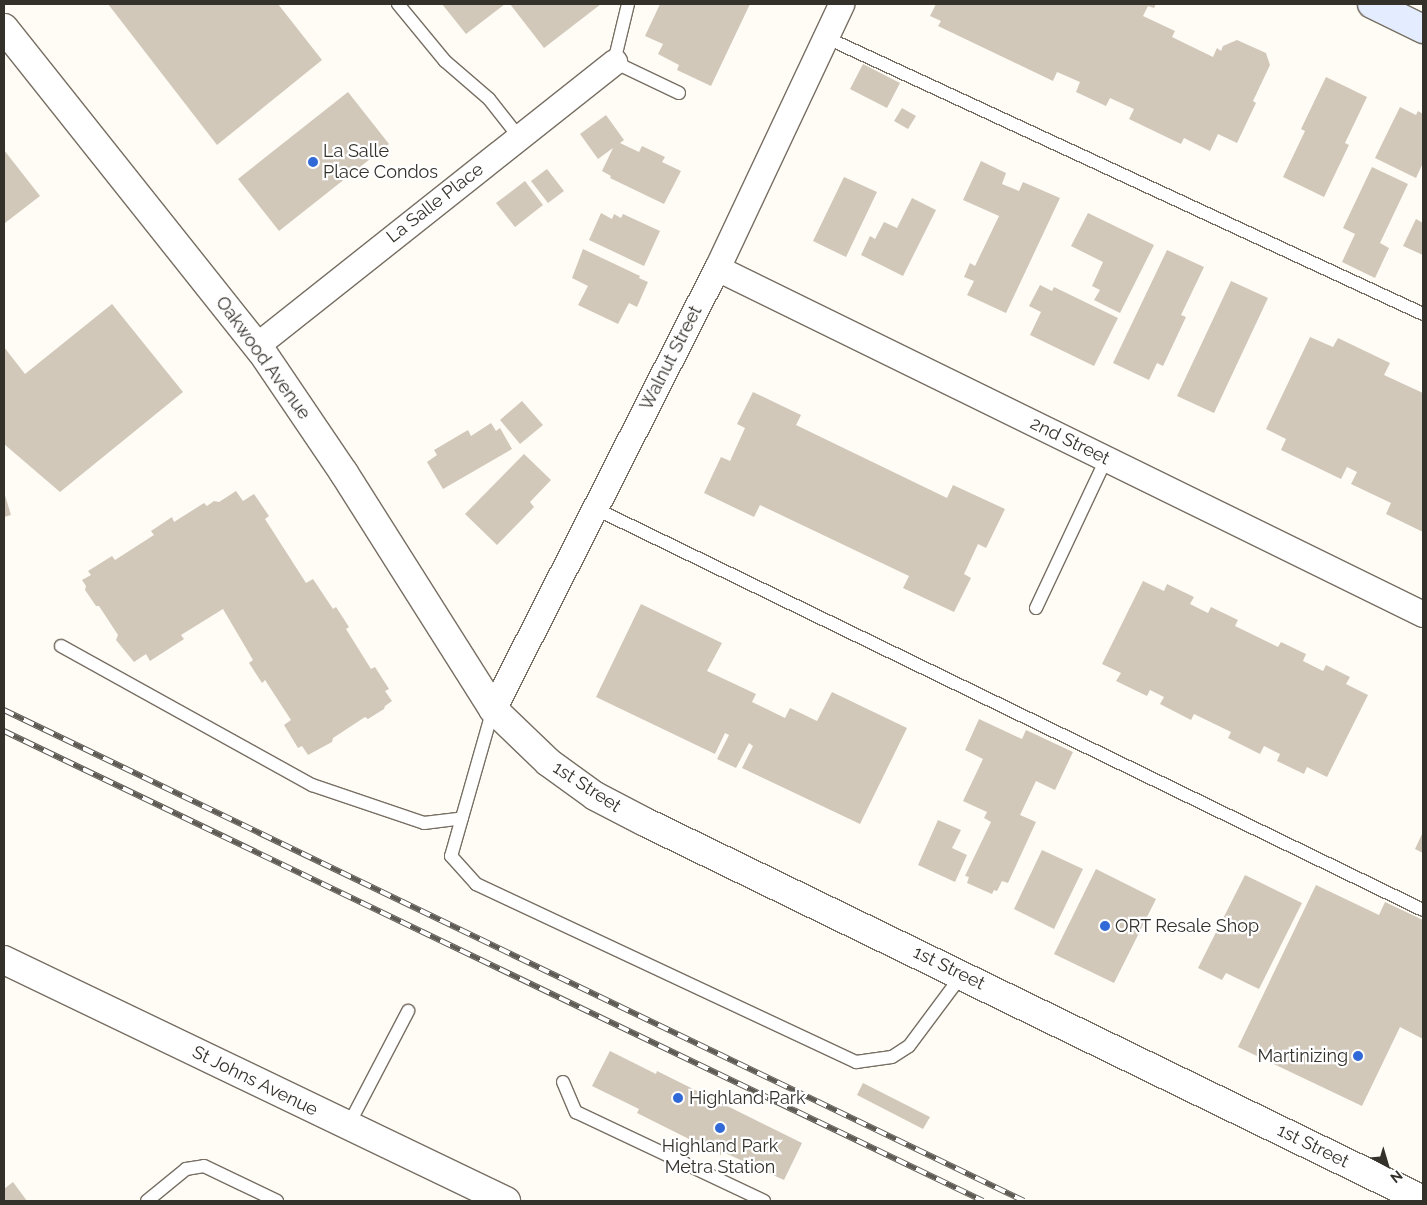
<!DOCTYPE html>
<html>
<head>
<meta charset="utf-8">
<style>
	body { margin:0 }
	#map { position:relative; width:1427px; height:1205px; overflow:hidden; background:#fffbf5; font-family:Raleway,sans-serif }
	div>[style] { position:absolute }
	.building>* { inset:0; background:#d1c8ba }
	.roads { filter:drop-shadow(1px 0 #776f63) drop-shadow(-1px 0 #776f63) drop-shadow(0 1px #776f63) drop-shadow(0 -1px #776f63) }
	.service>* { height:12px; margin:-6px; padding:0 6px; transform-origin:6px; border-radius:6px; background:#fff }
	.minor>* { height:25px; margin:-12.5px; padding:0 12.5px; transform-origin:12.5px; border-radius:12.5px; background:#fff }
	.tertiary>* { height:28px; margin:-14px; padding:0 14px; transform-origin:14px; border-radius:14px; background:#fff }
	.secondary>* { height:28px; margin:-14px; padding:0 14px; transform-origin:14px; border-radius:14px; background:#e3edff }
	.rail>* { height:5.5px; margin-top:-2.75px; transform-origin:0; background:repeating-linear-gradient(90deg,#fff 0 11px,#5e5a54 0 22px); box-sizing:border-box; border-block:1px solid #5e5a54 }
	.dots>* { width:14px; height:14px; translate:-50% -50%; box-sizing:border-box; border:2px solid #fff; border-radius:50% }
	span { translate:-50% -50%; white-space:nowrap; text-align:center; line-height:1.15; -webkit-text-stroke:4.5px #fff; paint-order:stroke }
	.poi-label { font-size:18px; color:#34312b }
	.left { translate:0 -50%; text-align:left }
	.right { translate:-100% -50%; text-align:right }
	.street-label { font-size:18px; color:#34312b }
	.frame { position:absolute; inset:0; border:5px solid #34312b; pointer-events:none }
	.north { position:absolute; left:1362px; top:1140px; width:50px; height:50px; -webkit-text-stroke:4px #fff; paint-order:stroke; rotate:141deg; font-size:14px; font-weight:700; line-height:20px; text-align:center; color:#34312b }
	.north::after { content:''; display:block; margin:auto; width:18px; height:22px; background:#34312b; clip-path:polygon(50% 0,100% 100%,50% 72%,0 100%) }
</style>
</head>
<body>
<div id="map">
	<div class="building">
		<i style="clip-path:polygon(108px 4px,278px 4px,322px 60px,217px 145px)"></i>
		<i style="clip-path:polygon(442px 4px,505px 4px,466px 34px)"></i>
		<i style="clip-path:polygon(510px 4px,601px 4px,544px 48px)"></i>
		<i style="clip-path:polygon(660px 4px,750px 4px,711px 86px,677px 70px,679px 65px,658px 54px,663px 44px,645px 36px)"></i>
		<i style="clip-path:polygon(936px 4px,1156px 4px,1154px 8px,1148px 6px,1143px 16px,1175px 31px,1172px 37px,1213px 57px,1217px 48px,1221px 51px,1223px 46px,1237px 40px,1266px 53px,1270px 65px,1253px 101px,1256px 103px,1237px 143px,1218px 134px,1210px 151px,1184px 138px,1181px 144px,1129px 119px,1134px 109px,1110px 98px,1106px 106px,1076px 92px,1080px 82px,1057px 72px,1053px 81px,938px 26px,941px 21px,930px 16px)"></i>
		<i style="clip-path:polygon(863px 64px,900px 83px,887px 108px,850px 89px)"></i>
		<i style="clip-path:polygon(1326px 77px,1367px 97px,1345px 143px,1349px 145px,1324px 197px,1283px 177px,1305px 131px,1301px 129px)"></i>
		<i style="clip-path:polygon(348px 92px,389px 144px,279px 231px,238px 179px)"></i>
		<i style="clip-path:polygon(1400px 107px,1416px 115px,1418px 111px,1423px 114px,1423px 163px,1416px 178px,1375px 158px)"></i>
		<i style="clip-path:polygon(902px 108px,916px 116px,908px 129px,894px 121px)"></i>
		<i style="clip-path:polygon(606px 115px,624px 140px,620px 143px,639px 152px,642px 146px,665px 157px,662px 162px,681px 171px,664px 204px,610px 178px,611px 176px,602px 171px,613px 148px,598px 159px,580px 134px)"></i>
		<i style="clip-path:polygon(4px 150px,40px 196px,5px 223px,4px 221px)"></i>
		<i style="clip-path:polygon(981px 161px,1006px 173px,1002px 184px,1019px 191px,1023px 182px,1060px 198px,1006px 313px,967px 295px,974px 281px,964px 277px,970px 263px,975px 266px,999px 216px,963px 200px)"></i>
		<i style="clip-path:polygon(1372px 167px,1408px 184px,1380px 243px,1389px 248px,1375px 278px,1342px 262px,1355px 234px,1343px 228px)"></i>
		<i style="clip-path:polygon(547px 169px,564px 191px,548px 203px,531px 181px)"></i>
		<i style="clip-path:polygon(844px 177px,877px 192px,846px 257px,813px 241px)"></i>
		<i style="clip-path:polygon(525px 181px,543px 205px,515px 227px,496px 203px)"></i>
		<i style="clip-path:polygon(912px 198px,936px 210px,903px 276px,861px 255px,870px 236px,875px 239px,884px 222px,897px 228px)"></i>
		<i style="clip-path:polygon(601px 213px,612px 219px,614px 214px,621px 218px,623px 214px,660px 231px,644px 266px,589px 240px)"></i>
		<i style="clip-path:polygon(1088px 213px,1154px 245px,1120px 313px,1094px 300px,1100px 290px,1092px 286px,1103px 262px,1071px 246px)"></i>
		<i style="clip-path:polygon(1416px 219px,1423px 223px,1423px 255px,1403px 246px)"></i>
		<i style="clip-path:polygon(583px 249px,640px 276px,639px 278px,648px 282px,637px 307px,629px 303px,618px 324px,578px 305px,588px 286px,572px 278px)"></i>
		<i style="clip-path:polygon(1167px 250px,1204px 267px,1181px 315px,1186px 317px,1163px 366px,1157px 363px,1149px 380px,1113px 363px)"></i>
		<i style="clip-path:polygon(1231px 281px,1268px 298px,1214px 413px,1177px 396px)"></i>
		<i style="clip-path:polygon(1040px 285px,1052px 291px,1054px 287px,1118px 318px,1094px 366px,1030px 335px,1041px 312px,1029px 306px)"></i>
		<i style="clip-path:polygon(112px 304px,183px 392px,60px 492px,4px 444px,4px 347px,25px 374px)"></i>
		<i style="clip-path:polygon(1310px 337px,1333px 347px,1338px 338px,1390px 363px,1384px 375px,1423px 393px,1423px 532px,1386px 514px,1391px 503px,1351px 484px,1357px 472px,1347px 467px,1341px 479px,1281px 450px,1286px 439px,1266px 429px)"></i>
		<i style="clip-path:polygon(753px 392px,801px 415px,796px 425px,947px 498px,953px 485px,1005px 509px,986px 548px,978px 544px,964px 574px,971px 578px,954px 612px,903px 588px,909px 576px,760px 505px,754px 517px,704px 493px,721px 457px,730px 461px,745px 428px,737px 424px)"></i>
		<i style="clip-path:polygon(522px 401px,543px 425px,520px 444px,500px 420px)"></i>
		<i style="clip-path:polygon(491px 423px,496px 431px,500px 428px,512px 449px,443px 489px,427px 462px,437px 455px,434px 450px,468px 430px,471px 436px)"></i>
		<i style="clip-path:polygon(524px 454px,551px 480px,530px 502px,534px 507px,497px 545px,465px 514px)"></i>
		<i style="clip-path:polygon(236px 491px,243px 501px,254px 494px,269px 516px,265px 519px,306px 583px,313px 579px,333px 609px,336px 607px,349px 627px,346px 629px,371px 669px,375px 667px,389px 689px,385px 691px,392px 701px,385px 706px,384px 709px,368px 719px,365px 717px,333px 738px,332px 742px,308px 755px,302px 746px,298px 748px,284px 725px,291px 720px,265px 680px,262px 683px,249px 663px,253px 660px,223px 609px,181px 635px,184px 639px,150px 661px,146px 654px,134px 662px,116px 640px,118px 635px,99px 606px,96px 606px,85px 590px,86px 586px,82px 580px,91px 575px,88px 571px,112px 556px,115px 560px,154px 535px,151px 531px,172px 517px,174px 522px,204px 503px,207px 506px,214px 501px,219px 502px)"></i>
		<i style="clip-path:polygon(4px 492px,11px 515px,4px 517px)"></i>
		<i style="clip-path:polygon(1143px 581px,1164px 591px,1167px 584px,1194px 597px,1190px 604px,1208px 613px,1211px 607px,1238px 620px,1235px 626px,1278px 647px,1281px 642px,1306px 654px,1303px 661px,1323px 671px,1326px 665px,1350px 677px,1346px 684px,1368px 695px,1327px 777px,1307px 767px,1304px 774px,1277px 761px,1280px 754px,1264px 746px,1260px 754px,1228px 738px,1231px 732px,1194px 714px,1191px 720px,1160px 704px,1164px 697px,1150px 690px,1147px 696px,1116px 681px,1121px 673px,1102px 664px)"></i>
		<i style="clip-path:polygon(641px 604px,722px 643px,707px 671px,756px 694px,752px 702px,785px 718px,790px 708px,817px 721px,832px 692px,907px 728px,860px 824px,742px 768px,753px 746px,749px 743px,736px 768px,717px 759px,729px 735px,725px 733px,715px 754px,596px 697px)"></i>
		<i style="clip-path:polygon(979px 719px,1022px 739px,1026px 730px,1073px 752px,1055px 790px,1036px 781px,1020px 815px,1036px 822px,1008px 883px,1002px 881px,997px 891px,994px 890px,992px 894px,967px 883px,969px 877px,965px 876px,991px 822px,984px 818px,987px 812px,963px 801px,983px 759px,965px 750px)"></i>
		<i style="clip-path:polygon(938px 820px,961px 830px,952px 848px,967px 855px,955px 882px,918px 865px)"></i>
		<i style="clip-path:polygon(1423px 832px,1423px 853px,1415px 849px)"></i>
		<i style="clip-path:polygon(1042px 850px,1083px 869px,1054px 929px,1014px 909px)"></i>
		<i style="clip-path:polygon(1096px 869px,1156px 899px,1114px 983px,1054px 954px)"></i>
		<i style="clip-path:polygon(1245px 875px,1302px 903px,1259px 989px,1226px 973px,1222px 980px,1198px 968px)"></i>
		<i style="clip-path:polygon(1316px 885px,1379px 915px,1385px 902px,1423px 920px,1423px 1039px,1400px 1027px,1362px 1106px,1238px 1047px)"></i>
		<i style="clip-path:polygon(610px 1051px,656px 1074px,657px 1071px,802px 1143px,784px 1180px,723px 1152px,721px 1155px,637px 1113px,639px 1109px,592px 1086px)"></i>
		<i style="clip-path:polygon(863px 1083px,930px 1117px,923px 1129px,857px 1095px)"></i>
		<i style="clip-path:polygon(13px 1182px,27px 1201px,4px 1201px,4px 1189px)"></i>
	</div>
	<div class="roads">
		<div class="service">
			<i style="left:398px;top:4px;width:74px;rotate:50.5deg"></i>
			<i style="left:445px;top:61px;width:58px;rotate:40.8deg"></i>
			<i style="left:489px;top:99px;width:48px;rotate:51.7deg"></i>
			<i style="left:628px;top:4px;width:60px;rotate:103.6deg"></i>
			<i style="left:614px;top:62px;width:72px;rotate:25.5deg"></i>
			<i style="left:825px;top:37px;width:659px;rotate:24.85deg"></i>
			<i style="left:594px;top:508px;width:921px;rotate:25.87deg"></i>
			<i style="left:1036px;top:608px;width:165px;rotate:-64.8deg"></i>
			<i style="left:61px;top:646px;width:287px;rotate:29deg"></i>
			<i style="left:312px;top:785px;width:118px;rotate:18.7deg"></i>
			<i style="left:424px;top:823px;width:38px;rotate:-7deg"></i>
			<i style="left:493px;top:709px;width:153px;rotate:105.9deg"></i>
			<i style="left:451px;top:856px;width:38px;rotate:48deg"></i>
			<i style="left:476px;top:884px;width:420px;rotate:25.1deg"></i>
			<i style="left:856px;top:1062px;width:36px;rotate:-8deg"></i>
			<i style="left:892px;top:1057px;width:20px;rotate:-33deg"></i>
			<i style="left:909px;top:1046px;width:89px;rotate:-53.3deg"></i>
			<i style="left:563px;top:1082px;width:33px;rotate:67deg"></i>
			<i style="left:576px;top:1112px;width:208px;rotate:25.3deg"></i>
			<i style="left:348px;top:1126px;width:130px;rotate:-62.4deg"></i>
			<i style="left:147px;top:1201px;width:50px;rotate:-39.4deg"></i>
			<i style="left:186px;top:1169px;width:18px;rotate:-9deg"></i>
			<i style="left:204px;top:1166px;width:81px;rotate:25.6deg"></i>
		</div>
		<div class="minor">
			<i style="left:717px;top:268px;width:786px;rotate:26.11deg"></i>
			<i style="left:257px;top:345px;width:456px;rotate:-38.4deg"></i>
			<i style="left:493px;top:709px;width:495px;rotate:-63.1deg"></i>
			<i style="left:717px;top:268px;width:292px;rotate:-64.8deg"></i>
		</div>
		<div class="tertiary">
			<i style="left:4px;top:28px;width:414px;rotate:51.5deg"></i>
			<i style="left:262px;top:352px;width:146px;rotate:55.9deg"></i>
			<i style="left:344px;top:473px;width:279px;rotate:57.7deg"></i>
			<i style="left:493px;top:709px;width:76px;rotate:43.9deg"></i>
			<i style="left:548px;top:762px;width:58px;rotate:35.9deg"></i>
			<i style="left:595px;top:796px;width:56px;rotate:27.5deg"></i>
			<i style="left:645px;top:822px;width:865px;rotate:25.91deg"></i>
			<i style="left:4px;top:960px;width:557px;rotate:25.64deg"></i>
		</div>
		<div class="secondary">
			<i style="left:1372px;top:4px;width:57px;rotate:26.1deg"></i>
		</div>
	</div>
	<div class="rail">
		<i style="left:4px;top:710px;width:1132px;rotate:25.7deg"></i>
		<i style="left:4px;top:731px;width:1086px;rotate:25.64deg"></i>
	</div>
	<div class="dots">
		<i style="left:313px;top:162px;background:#3169d7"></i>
		<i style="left:1105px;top:926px;background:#3169d7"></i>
		<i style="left:1358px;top:1056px;background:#3169d7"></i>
		<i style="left:678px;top:1098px;background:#3169d7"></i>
		<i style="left:720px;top:1128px;background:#3169d7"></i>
	</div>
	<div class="poi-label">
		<span class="left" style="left:323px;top:162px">La Salle<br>Place Condos</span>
		<span class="left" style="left:1115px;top:926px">ORT Resale Shop</span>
		<span class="right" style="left:1348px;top:1056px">Martinizing</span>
		<span class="left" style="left:689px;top:1098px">Highland Park</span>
		<span style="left:720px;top:1157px">Highland Park<br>Metra Station</span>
	</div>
	<div class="street-label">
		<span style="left:435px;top:203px;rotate:-38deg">La Salle Place</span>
		<span style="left:263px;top:358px;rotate:54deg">Oakwood Avenue</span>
		<span style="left:671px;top:358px;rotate:-63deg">Walnut Street</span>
		<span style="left:1070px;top:441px;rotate:26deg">2nd Street</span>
		<span style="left:587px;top:787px;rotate:33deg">1st Street</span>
		<span style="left:949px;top:968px;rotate:26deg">1st Street</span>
		<span style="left:255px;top:1081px;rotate:26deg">St Johns Avenue</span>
		<span style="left:1313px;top:1146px;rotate:26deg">1st Street</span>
	</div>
	<div class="frame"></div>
	<div class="north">N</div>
</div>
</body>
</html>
